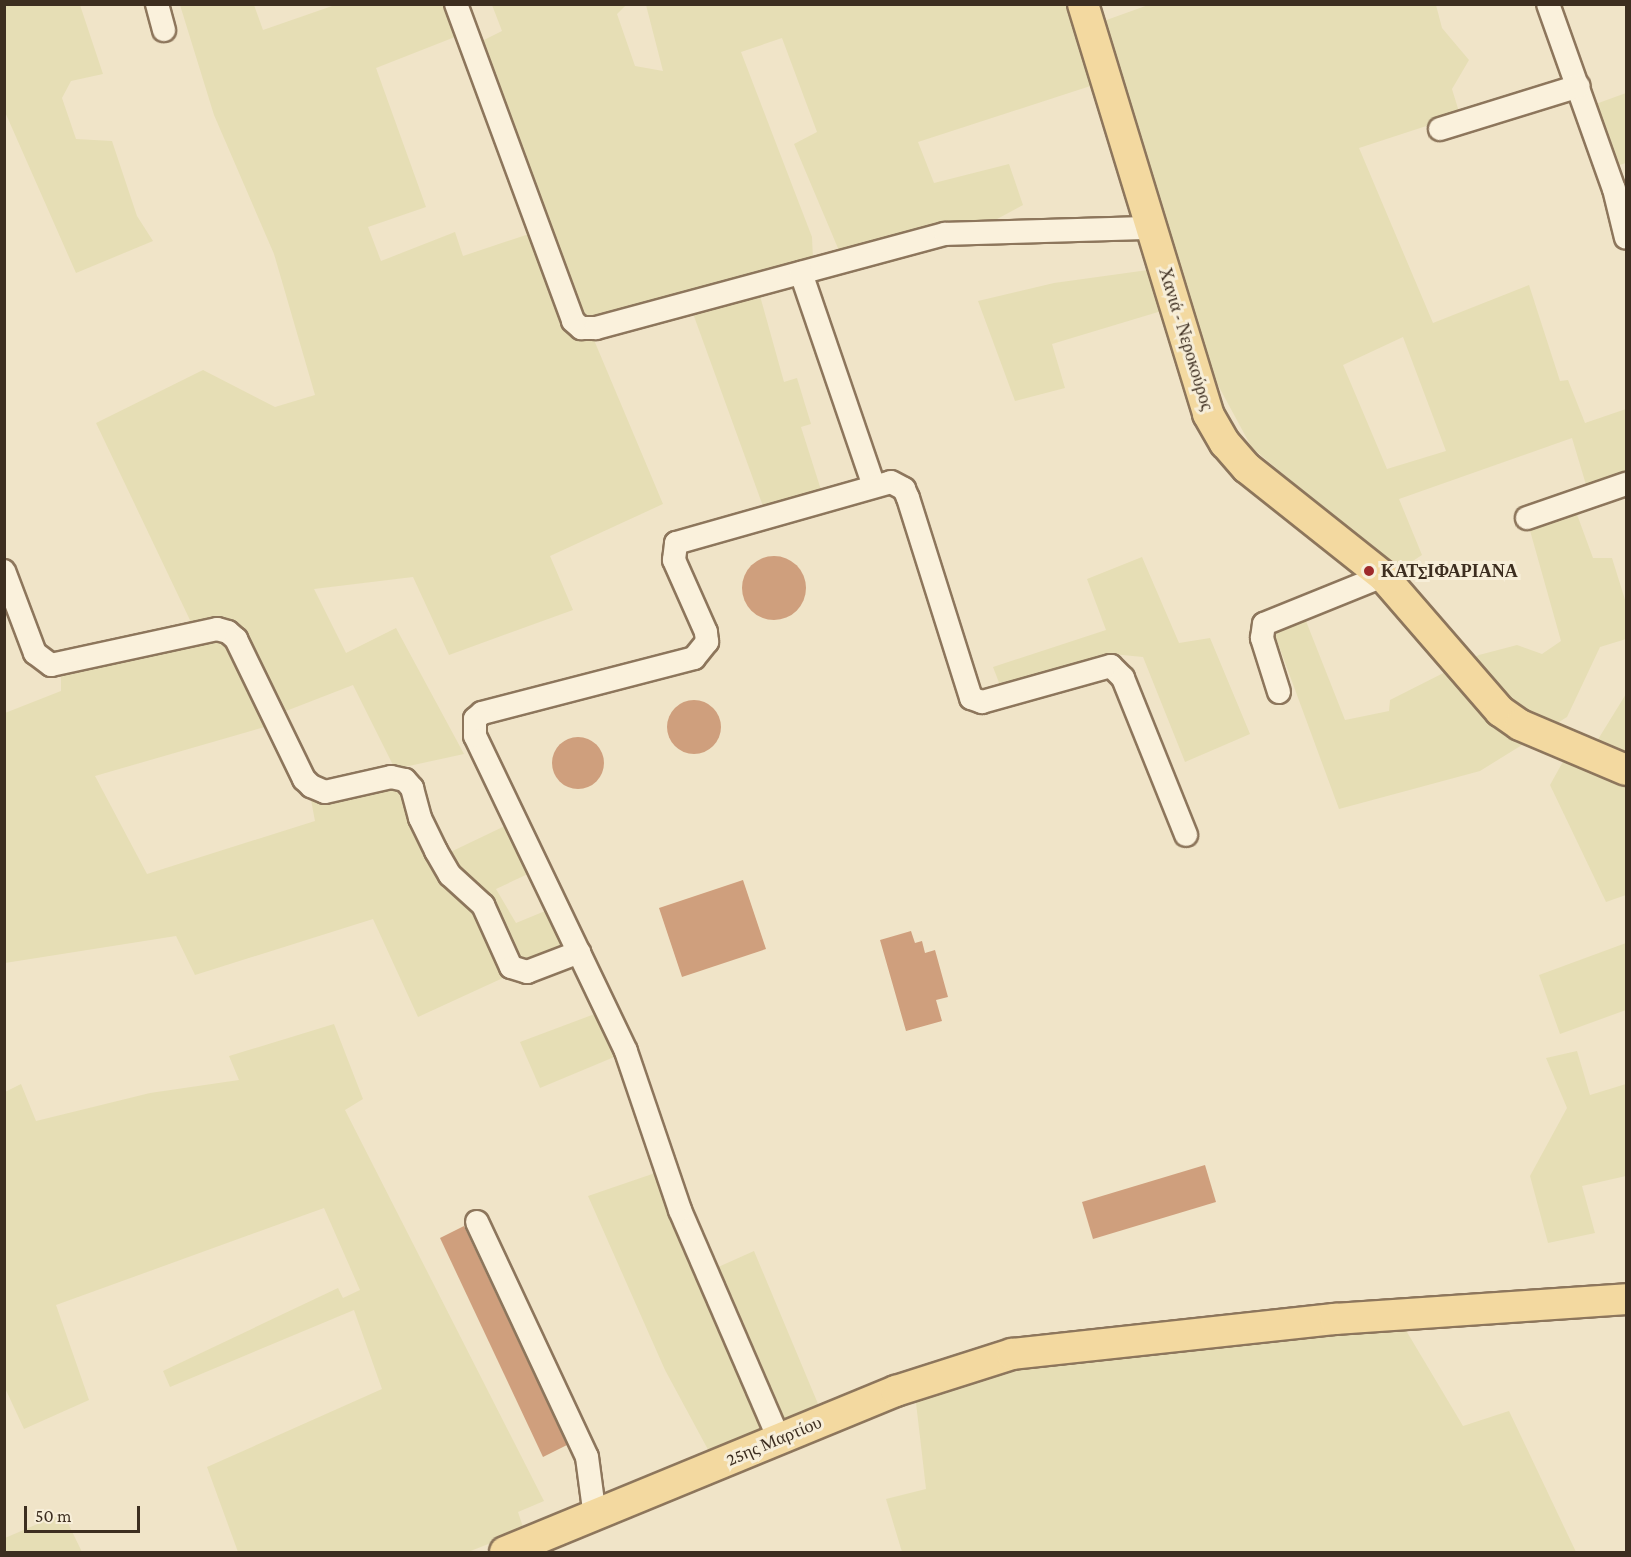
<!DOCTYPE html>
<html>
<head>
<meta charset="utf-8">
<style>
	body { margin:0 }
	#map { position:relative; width:1631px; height:1557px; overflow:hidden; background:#f0e4c8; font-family:"Crimson Pro",serif }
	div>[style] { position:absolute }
	.farmland>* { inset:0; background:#e6deb5 }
	.building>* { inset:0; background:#cf9f7d }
	.round { border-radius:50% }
	.roads { filter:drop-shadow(2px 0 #8d765c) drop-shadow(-2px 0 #8d765c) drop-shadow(0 2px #8d765c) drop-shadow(0 -2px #8d765c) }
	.minor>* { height:22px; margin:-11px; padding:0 11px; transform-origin:11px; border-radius:11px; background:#faf1dc }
	.major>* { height:30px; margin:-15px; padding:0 15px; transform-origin:15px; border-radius:15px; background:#f3d9a0 }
	.dots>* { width:16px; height:16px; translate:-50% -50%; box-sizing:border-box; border:3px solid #f7eed8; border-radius:50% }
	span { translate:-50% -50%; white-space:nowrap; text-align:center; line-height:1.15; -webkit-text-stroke:6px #f7eed8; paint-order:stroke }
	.street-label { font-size:18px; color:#3d2e20 }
	.poi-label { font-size:18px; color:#3d2e20; font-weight:700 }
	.left { translate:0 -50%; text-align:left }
	.frame { position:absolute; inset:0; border:6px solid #3d2e20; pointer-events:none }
	.scale { position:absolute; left:24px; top:1506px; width:116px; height:27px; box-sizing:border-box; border:3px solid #3d2e20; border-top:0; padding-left:8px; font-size:18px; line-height:21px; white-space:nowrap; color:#3d2e20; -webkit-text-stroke:4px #f7eed8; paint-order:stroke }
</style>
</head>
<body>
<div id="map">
	<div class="farmland">
		<i style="clip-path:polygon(5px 4px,80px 5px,103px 74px,71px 81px,62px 98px,76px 139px,112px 141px,137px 216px,153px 241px,76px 273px,5px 112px)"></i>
		<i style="clip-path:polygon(evenodd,1096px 4px,1101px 22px,1151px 4px,1436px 5px,1442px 28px,1469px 60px,1452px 89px,1460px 115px,1359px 148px,1433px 323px,1529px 285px,1560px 381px,1568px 380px,1585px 423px,1626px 409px,1626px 476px,1587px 488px,1572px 438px,1399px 499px,1422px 555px,1399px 570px,1252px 448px,1206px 363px,1188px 303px,1052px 344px,1065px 388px,1015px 401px,978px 301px,1054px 283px,1177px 266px,1118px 77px,918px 142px,934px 183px,1009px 164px,1023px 205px,984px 226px,840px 253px,794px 144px,817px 132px,782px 38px,741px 52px,812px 237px,813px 259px,755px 278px,784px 382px,797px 378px,811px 424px,801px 427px,822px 493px,764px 509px,687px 297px,586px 321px,663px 504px,550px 556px,573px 610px,449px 655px,413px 577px,314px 589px,346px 653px,396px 628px,464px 754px,395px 769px,353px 685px,286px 711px,268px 726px,95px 776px,147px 874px,315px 821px,311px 800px,397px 784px,440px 857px,509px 824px,530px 873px,496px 889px,516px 923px,550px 909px,568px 948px,418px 1017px,373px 919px,195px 975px,176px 936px,5px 963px,5px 713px,61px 691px,61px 672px,199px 639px,96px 423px,203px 370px,275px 407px,315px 395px,274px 254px,214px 115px,180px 5px,254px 5px,263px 30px,335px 5px,464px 5px,460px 35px,376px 68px,426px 207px,368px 227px,381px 261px,455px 232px,463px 256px,550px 227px,478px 43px,502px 31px,492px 5px,626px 5px,617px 14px,635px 66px,663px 71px,646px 5px,1096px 4px,1403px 337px,1446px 451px,1387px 469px,1343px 365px,1403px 337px)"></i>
		<i style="clip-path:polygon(1626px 93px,1626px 163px,1616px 166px,1593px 105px)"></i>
		<i style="clip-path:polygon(1575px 509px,1593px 558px,1612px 558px,1626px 603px,1626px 639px,1600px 647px,1567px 717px,1480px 771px,1339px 809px,1273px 630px,1304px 616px,1345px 720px,1389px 711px,1390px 700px,1479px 655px,1517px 645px,1542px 654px,1561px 641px,1529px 527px)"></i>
		<i style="clip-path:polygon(1142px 557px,1179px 643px,1210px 638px,1250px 734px,1185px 762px,1143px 657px,1112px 654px,1001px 688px,993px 667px,1106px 630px,1087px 579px)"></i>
		<i style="clip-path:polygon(1626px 694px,1626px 895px,1606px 902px,1550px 785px,1565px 758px,1597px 741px)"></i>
		<i style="clip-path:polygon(1626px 943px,1626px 1010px,1560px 1034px,1539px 975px)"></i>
		<i style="clip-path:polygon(600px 1012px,619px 1055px,540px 1088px,520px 1042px)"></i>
		<i style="clip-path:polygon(334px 1024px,363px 1099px,345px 1110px,544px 1501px,518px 1512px,524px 1530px,468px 1552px,238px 1552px,207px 1467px,382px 1389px,354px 1310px,170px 1387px,163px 1371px,338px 1288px,343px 1298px,360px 1290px,324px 1208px,56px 1305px,89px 1400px,24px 1429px,5px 1388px,5px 1092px,21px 1084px,36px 1121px,150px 1093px,239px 1080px,229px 1056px)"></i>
		<i style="clip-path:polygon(1577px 1051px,1590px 1095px,1626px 1084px,1626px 1176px,1582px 1186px,1595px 1233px,1548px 1243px,1530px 1176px,1567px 1108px,1546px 1058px)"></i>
		<i style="clip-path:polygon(661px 1171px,716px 1268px,754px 1251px,821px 1411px,712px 1457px,665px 1370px,588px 1196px)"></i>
		<i style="clip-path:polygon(1401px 1322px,1463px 1426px,1509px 1411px,1576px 1552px,902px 1552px,886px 1499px,926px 1489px,915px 1394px,1052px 1358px)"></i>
		<i style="clip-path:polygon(63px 1513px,82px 1552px,5px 1552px,5px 1538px)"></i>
	</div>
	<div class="building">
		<i class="round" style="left:742px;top:556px;width:64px;height:64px"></i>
		<i class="round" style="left:667px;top:700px;width:54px;height:54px"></i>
		<i class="round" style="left:552px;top:737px;width:52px;height:52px"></i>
		<i style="clip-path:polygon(743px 880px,766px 949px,682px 977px,659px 908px)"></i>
		<i style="clip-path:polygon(911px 931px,915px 943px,922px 941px,925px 953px,935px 950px,948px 997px,936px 1000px,942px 1021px,906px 1031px,880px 940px)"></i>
		<i style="clip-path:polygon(1205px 1165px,1216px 1202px,1093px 1239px,1082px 1202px)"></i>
		<i style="clip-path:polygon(464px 1226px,567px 1445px,543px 1457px,440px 1238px)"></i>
	</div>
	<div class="roads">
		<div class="minor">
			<i style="left:157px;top:4px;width:27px;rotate:75deg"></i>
			<i style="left:456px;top:4px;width:338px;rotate:69.7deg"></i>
			<i style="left:573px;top:321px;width:11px;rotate:41deg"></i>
			<i style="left:581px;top:328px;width:15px"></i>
			<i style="left:596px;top:328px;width:361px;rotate:-15.1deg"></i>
			<i style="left:945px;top:234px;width:206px;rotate:-1.7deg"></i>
			<i style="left:1548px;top:4px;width:196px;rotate:70.4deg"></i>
			<i style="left:1614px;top:189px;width:50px;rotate:76.2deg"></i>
			<i style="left:1440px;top:129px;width:145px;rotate:-17.2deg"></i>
			<i style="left:801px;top:273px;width:225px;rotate:71.1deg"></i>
			<i style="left:1527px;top:518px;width:105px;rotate:-19deg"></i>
			<i style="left:4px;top:571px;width:88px;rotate:69.3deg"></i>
			<i style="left:35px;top:653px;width:20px;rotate:37deg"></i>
			<i style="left:51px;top:665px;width:170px;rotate:-12.2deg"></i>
			<i style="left:217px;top:629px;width:11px;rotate:15deg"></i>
			<i style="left:228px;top:632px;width:11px;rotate:41deg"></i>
			<i style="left:236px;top:639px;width:156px;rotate:64.1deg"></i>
			<i style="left:304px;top:779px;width:10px;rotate:45deg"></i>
			<i style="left:311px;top:786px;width:15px;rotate:23deg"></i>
			<i style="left:325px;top:792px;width:68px;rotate:-12.8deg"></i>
			<i style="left:391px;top:777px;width:14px;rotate:12deg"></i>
			<i style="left:405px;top:780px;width:11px;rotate:49deg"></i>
			<i style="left:412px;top:788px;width:31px;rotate:75deg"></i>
			<i style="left:420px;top:818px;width:37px;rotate:64deg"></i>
			<i style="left:436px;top:851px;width:28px;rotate:60deg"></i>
			<i style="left:450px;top:875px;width:45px;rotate:42.3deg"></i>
			<i style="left:483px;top:905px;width:68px;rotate:65.7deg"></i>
			<i style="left:511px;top:967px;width:17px;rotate:17deg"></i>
			<i style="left:527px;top:972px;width:56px;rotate:-21deg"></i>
			<i style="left:1279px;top:692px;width:57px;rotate:-107.5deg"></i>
			<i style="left:1262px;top:638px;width:14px;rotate:-82deg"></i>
			<i style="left:1264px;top:624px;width:128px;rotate:-22deg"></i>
			<i style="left:477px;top:1222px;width:259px;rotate:64.9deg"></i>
			<i style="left:587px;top:1457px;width:61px;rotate:82.4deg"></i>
			<i style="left:779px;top:1439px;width:249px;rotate:-113.4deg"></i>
			<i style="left:680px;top:1210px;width:168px;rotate:-108.8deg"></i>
			<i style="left:626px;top:1051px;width:349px;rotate:-115.6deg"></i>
			<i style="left:475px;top:736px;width:17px;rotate:-90deg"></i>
			<i style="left:475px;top:719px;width:9px;rotate:-41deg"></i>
			<i style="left:482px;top:713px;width:219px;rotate:-14.5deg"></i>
			<i style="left:694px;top:658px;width:21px;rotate:-51deg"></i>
			<i style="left:707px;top:642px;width:10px;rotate:-96deg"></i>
			<i style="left:706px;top:632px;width:79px;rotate:-114deg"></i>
			<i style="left:674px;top:560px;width:17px;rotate:-83deg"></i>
			<i style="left:676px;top:543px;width:223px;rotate:-15.8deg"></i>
			<i style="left:891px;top:482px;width:15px;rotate:28deg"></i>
			<i style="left:904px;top:489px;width:10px;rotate:66deg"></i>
			<i style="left:908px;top:498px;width:210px;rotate:72.5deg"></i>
			<i style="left:971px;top:698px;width:12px;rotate:20deg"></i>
			<i style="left:982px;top:702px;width:134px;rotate:-15.6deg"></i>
			<i style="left:1111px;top:666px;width:17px;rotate:45deg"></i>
			<i style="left:1123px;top:678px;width:169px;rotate:68.1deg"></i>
		</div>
		<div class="major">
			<i style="left:1083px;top:4px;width:429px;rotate:73deg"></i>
			<i style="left:1208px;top:414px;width:34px;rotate:60deg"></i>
			<i style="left:1225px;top:443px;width:33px;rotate:49deg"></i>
			<i style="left:1247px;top:468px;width:174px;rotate:38.5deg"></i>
			<i style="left:1383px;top:576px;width:179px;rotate:49.1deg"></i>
			<i style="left:1500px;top:711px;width:24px;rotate:35deg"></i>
			<i style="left:1520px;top:725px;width:115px;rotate:23deg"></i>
			<i style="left:505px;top:1552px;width:423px;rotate:-22.4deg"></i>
			<i style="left:896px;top:1391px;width:122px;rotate:-17.7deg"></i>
			<i style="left:1012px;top:1354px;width:325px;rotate:-6.2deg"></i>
			<i style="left:1335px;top:1319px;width:292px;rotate:-3.9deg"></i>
		</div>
	</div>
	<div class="dots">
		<i style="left:1369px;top:571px;background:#9e2a2b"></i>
	</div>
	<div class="street-label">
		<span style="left:1186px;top:339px;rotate:73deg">Χανιά - Νεροκούρος</span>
		<span style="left:774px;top:1441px;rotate:-23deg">25ης Μαρτίου</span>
	</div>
	<div class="poi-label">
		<span class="left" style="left:1381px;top:571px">ΚΑΤΣΙΦΑΡΙΑΝΑ</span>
	</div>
	<div class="frame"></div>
	<div class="scale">50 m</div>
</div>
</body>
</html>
